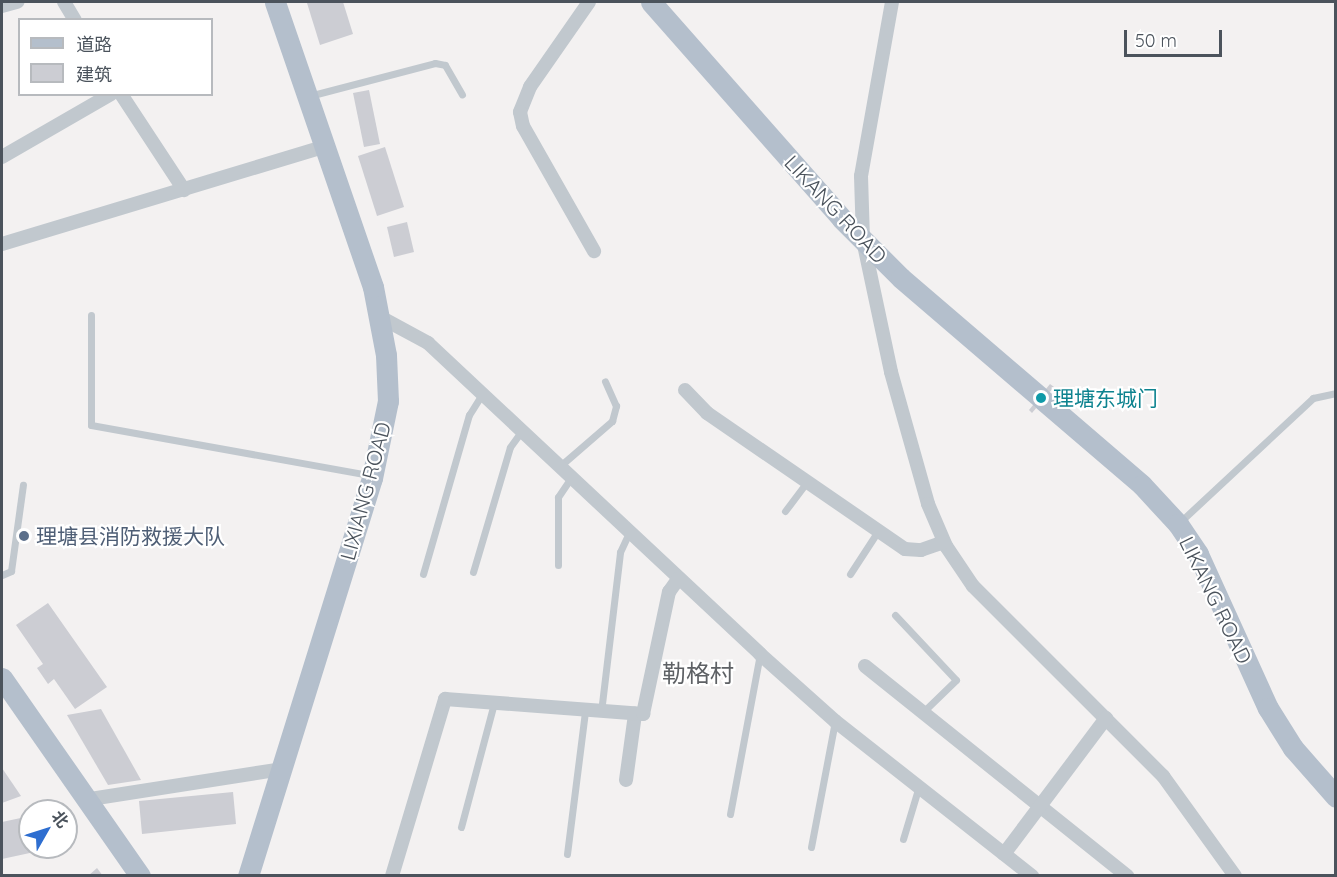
<!DOCTYPE html>
<html>
<head>
<meta charset="utf-8">
<style>
	body { margin:0 }
	#map { position:relative; width:1337px; height:877px; overflow:hidden; background:#f3f1f1; font-family:Quicksand,"Noto Sans SC",sans-serif }
	div>[style] { position:absolute }
	.building>* { inset:0; background:#cccdd3 }
	.service>* { height:7px; margin:-3.5px; padding:0 3.5px; transform-origin:3.5px; border-radius:3.5px; background:#c1c8ce }
	.minor>* { height:14px; margin:-7px; padding:0 7px; transform-origin:7px; border-radius:7px; background:#c1c8ce }
	.primary>* { height:21px; margin:-10.5px; padding:0 10.5px; transform-origin:10.5px; border-radius:10.5px; background:#b4bfcc }
	.dots>* { width:16px; height:16px; translate:-50% -50%; box-sizing:border-box; border:3px solid #fff; border-radius:50% }
	span { translate:-50% -50%; white-space:nowrap; text-align:center; line-height:1.15; -webkit-text-stroke:4.5px #fff; paint-order:stroke }
	.street-label { font-size:21px; color:#4b535c }
	.culture-label { font-size:21px; color:#0d838f }
	.left { translate:0 -50%; text-align:left }
	.service-label { font-size:21px; color:#4e5e75 }
	.quarter-label { font-size:24px; color:#5e6165 }
	.frame { position:absolute; inset:0; border:3px solid #4b535c; pointer-events:none }
	.legend { position:absolute; left:18px; top:18px; width:195px; height:78px; box-sizing:border-box; background:#fff; border:2px solid #b7babe; margin:0; padding:8px 10px; list-style:none; font-size:18px; color:#4b535c }
	.legend li { display:flex; align-items:center; gap:12px; height:30px }
	.legend b { width:30px; border:2px solid #b7babe }
	.north { position:absolute; left:18px; top:799px; width:60px; height:60px; box-sizing:border-box; background:#fff; border:2px solid #b7babe; border-radius:50%; rotate:51deg; font-size:16px; font-weight:700; line-height:24px; text-align:center; color:#4b535c }
	.north::after { content:''; display:block; margin:auto; width:21px; height:27px; background:#2e6ed0; clip-path:polygon(50% 0,100% 100%,50% 72%,0 100%) }
	.scale { position:absolute; left:1124px; top:30px; width:98px; height:27px; box-sizing:border-box; border:3px solid #4b535c; border-top:0; padding-left:8px; font-size:18px; line-height:21px; white-space:nowrap; color:#4b535c; -webkit-text-stroke:4px #fff; paint-order:stroke }
</style>
</head>
<body>
<div id="map">
	<div class="building">
		<i style="clip-path:polygon(343px 2px,353px 34px,320px 45px,307px 3px)"></i>
		<i style="clip-path:polygon(369px 90px,380px 144px,364px 147px,353px 93px)"></i>
		<i style="clip-path:polygon(385px 147px,404px 207px,377px 216px,358px 156px)"></i>
		<i style="clip-path:polygon(407px 222px,414px 252px,394px 257px,387px 227px)"></i>
		<i style="clip-path:polygon(1050px 384px,1054px 387px,1032px 413px,1029px 410px)"></i>
		<i style="clip-path:polygon(48px 603px,107px 687px,75px 709px,54px 679px,48px 684px,37px 668px,43px 664px,16px 625px)"></i>
		<i style="clip-path:polygon(101px 709px,141px 780px,108px 785px,67px 715px)"></i>
		<i style="clip-path:polygon(2px 768px,21px 796px,2px 803px)"></i>
		<i style="clip-path:polygon(233px 792px,236px 824px,142px 834px,139px 801px)"></i>
		<i style="clip-path:polygon(30px 816px,30px 847px,53px 848px,2px 859px,2px 822px)"></i>
		<i style="clip-path:polygon(97px 868px,103px 876px,88px 876px)"></i>
	</div>
	<div class="service">
		<i style="left:309px;top:96px;width:130px;rotate:-14.7deg"></i>
		<i style="left:435px;top:63px;width:10px;rotate:11deg"></i>
		<i style="left:445px;top:65px;width:34px;rotate:60deg"></i>
		<i style="left:91px;top:315px;width:110px;rotate:90deg"></i>
		<i style="left:91px;top:425px;width:283px;rotate:10.2deg"></i>
		<i style="left:560px;top:466px;width:69px;rotate:-40.9deg"></i>
		<i style="left:612px;top:421px;width:16px;rotate:-75deg"></i>
		<i style="left:616px;top:406px;width:27px;rotate:-114deg"></i>
		<i style="left:785px;top:511px;width:36px;rotate:-53deg"></i>
		<i style="left:1180px;top:522px;width:182px;rotate:-43deg"></i>
		<i style="left:1313px;top:398px;width:24px;rotate:-12deg"></i>
		<i style="left:558px;top:565px;width:68px;rotate:-90deg"></i>
		<i style="left:558px;top:497px;width:22px;rotate:-56deg"></i>
		<i style="left:473px;top:572px;width:130px;rotate:-73.5deg"></i>
		<i style="left:510px;top:447px;width:19px;rotate:-54deg"></i>
		<i style="left:423px;top:574px;width:166px;rotate:-73.9deg"></i>
		<i style="left:469px;top:415px;width:25px;rotate:-58deg"></i>
		<i style="left:850px;top:574px;width:51px;rotate:-56.9deg"></i>
		<i style="left:2px;top:575px;width:10px;rotate:-24deg"></i>
		<i style="left:11px;top:571px;width:87px;rotate:-82.1deg"></i>
		<i style="left:895px;top:615px;width:89px;rotate:46.8deg"></i>
		<i style="left:956px;top:680px;width:46px;rotate:135.9deg"></i>
		<i style="left:601px;top:712px;width:161px;rotate:-83.2deg"></i>
		<i style="left:620px;top:552px;width:21px;rotate:-65deg"></i>
		<i style="left:730px;top:814px;width:163px;rotate:-79.4deg"></i>
		<i style="left:461px;top:827px;width:128px;rotate:-75.1deg"></i>
		<i style="left:903px;top:839px;width:55px;rotate:-73.2deg"></i>
		<i style="left:811px;top:847px;width:128px;rotate:-79.2deg"></i>
		<i style="left:567px;top:854px;width:144px;rotate:-82.8deg"></i>
	</div>
	<div class="minor">
		<i style="left:64px;top:2px;width:21px;rotate:59deg"></i>
		<i style="left:589px;top:2px;width:103px;rotate:124.8deg"></i>
		<i style="left:530px;top:87px;width:27px;rotate:112deg"></i>
		<i style="left:520px;top:112px;width:14px;rotate:78deg"></i>
		<i style="left:523px;top:126px;width:144px;rotate:60.4deg"></i>
		<i style="left:892px;top:2px;width:177px;rotate:100.1deg"></i>
		<i style="left:861px;top:176px;width:64px;rotate:88.2deg"></i>
		<i style="left:863px;top:240px;width:135px;rotate:78deg"></i>
		<i style="left:891px;top:372px;width:137px;rotate:74.3deg"></i>
		<i style="left:928px;top:504px;width:46px;rotate:66.8deg"></i>
		<i style="left:946px;top:546px;width:48px;rotate:56deg"></i>
		<i style="left:973px;top:586px;width:269px;rotate:45deg"></i>
		<i style="left:1163px;top:776px;width:123px;rotate:54.2deg"></i>
		<i style="left:2px;top:6px;width:16px;rotate:-15deg"></i>
		<i style="left:121px;top:94px;width:115px;rotate:56.7deg"></i>
		<i style="left:2px;top:157px;width:126px;rotate:-30deg"></i>
		<i style="left:2px;top:244px;width:338px;rotate:-16.8deg"></i>
		<i style="left:380px;top:317px;width:55px;rotate:28.4deg"></i>
		<i style="left:428px;top:343px;width:455px;rotate:43.1deg"></i>
		<i style="left:760px;top:654px;width:101px;rotate:41.8deg"></i>
		<i style="left:835px;top:721px;width:251px;rotate:38.2deg"></i>
		<i style="left:685px;top:390px;width:32px;rotate:46deg"></i>
		<i style="left:707px;top:413px;width:240px;rotate:34.5deg"></i>
		<i style="left:905px;top:549px;width:16px;rotate:4deg"></i>
		<i style="left:921px;top:550px;width:24px;rotate:-19deg"></i>
		<i style="left:865px;top:666px;width:336px;rotate:38.7deg"></i>
		<i style="left:626px;top:780px;width:67px;rotate:-82.2deg"></i>
		<i style="left:84px;top:800px;width:200px;rotate:-8.9deg"></i>
		<i style="left:1004px;top:854px;width:170px;rotate:-53.1deg"></i>
		<i style="left:392px;top:876px;width:185px;rotate:-73.3deg"></i>
		<i style="left:445px;top:699px;width:199px;rotate:4.3deg"></i>
		<i style="left:643px;top:714px;width:125px;rotate:-78deg"></i>
		<i style="left:669px;top:592px;width:16px;rotate:-55deg"></i>
	</div>
	<div class="primary">
		<i style="left:651px;top:2px;width:289px;rotate:48.6deg"></i>
		<i style="left:842px;top:219px;width:83px;rotate:45deg"></i>
		<i style="left:901px;top:278px;width:183px;rotate:40.6deg"></i>
		<i style="left:1043px;top:400px;width:130px;rotate:40.6deg"></i>
		<i style="left:1142px;top:485px;width:53px;rotate:47.3deg"></i>
		<i style="left:1178px;top:524px;width:36px;rotate:56deg"></i>
		<i style="left:1198px;top:554px;width:169px;rotate:65.6deg"></i>
		<i style="left:1268px;top:708px;width:47px;rotate:58deg"></i>
		<i style="left:1293px;top:748px;width:65px;rotate:48.7deg"></i>
		<i style="left:2px;top:678px;width:241px;rotate:55.1deg"></i>
		<i style="left:248px;top:876px;width:417px;rotate:-72.7deg"></i>
		<i style="left:372px;top:478px;width:79px;rotate:-78.3deg"></i>
		<i style="left:388px;top:401px;width:46px;rotate:-92.5deg"></i>
		<i style="left:386px;top:355px;width:69px;rotate:-100.8deg"></i>
		<i style="left:373px;top:287px;width:301px;rotate:-109deg"></i>
	</div>
	<div class="dots">
		<i style="left:1041px;top:398px;background:#0f9aa8"></i>
		<i style="left:24px;top:536px;background:#5c6f8a"></i>
	</div>
	<div class="street-label">
		<span style="left:836px;top:209px;rotate:47deg">LIKANG ROAD</span>
		<span style="left:365px;top:491px;rotate:-75deg">LIXIANG ROAD</span>
		<span style="left:1216px;top:600px;rotate:64deg">LIKANG ROAD</span>
	</div>
	<div class="culture-label">
		<span class="left" style="left:1053px;top:398px">理塘东城门</span>
	</div>
	<div class="service-label">
		<span class="left" style="left:36px;top:536px">理塘县消防救援大队</span>
	</div>
	<div class="quarter-label">
		<span style="left:698px;top:674px">勒格村</span>
	</div>
	<div class="frame"></div>
	<ul class="legend">
	<li><b style="height:8px;background:#b4bfcc"></b>道路</li>
	<li><b style="height:16px;background:#cccdd3"></b>建筑</li>
	</ul>
	<div class="north">北</div>
	<div class="scale">50 m</div>
</div>
</body>
</html>
